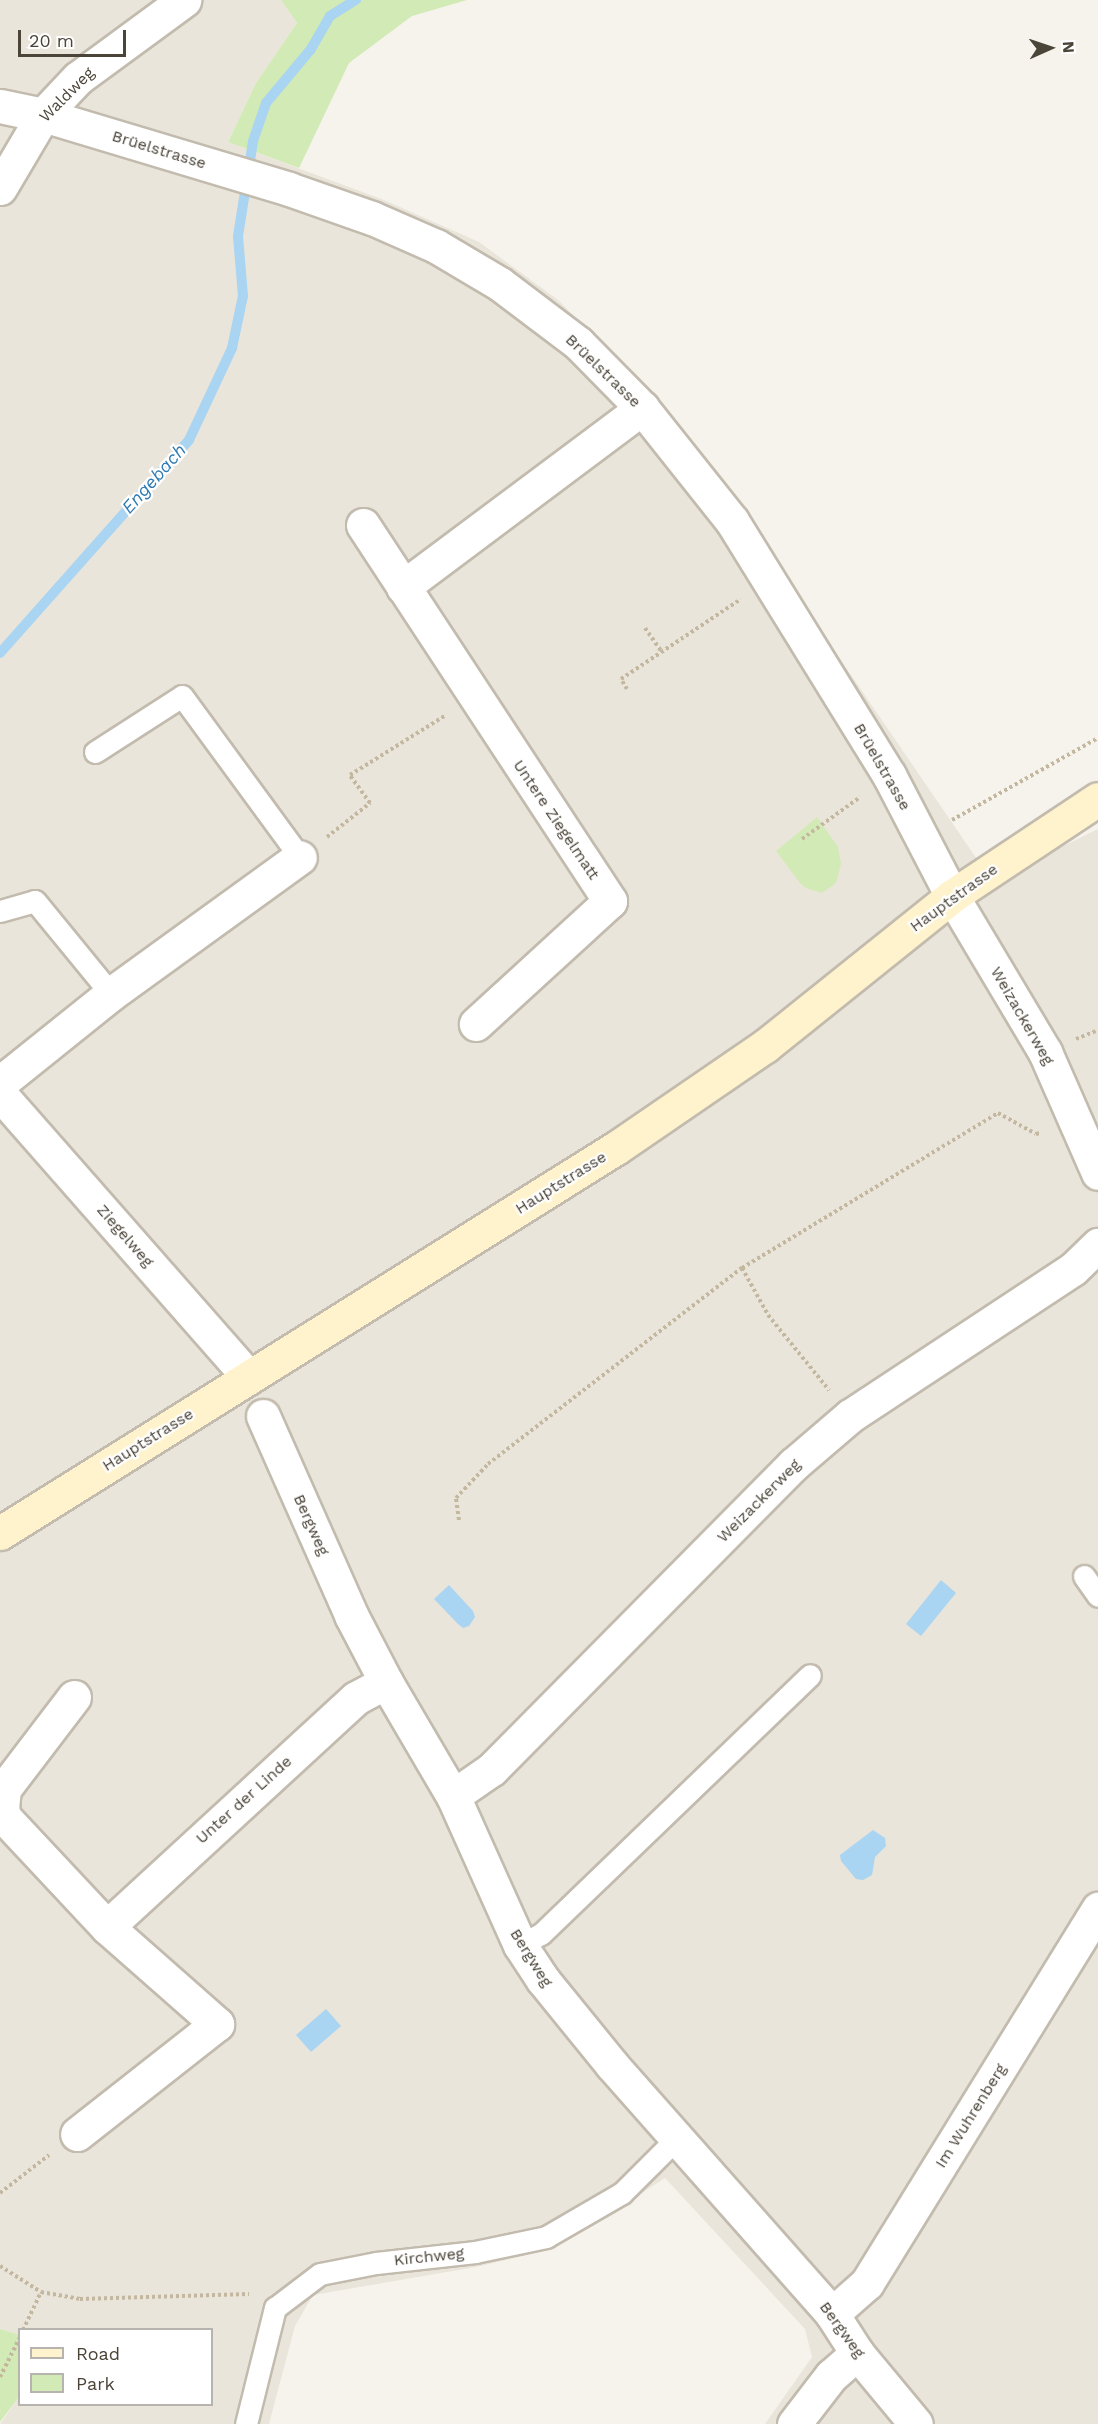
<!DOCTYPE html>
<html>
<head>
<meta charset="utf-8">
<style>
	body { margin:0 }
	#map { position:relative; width:1098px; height:2424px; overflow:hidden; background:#f6f3ec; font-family:"Work Sans",sans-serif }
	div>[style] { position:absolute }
	.residential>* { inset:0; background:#eae5da }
	.green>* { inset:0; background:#d2eab5 }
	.water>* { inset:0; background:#a9d4f2 }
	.stream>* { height:10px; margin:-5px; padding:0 5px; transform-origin:5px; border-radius:5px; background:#a9d4f2 }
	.path>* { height:4px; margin-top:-2px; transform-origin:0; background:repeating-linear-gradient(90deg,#c4b79f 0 3px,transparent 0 6px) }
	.roads { filter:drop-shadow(2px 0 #c2bbae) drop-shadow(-2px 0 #c2bbae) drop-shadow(0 2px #c2bbae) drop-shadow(0 -2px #c2bbae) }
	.lane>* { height:21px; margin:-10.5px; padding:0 10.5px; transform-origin:10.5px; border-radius:10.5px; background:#fff }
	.street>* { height:33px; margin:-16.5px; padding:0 16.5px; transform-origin:16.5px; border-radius:16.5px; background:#fff }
	.secondary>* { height:33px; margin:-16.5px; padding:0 16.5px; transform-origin:16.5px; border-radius:16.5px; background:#fff3cd }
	span { translate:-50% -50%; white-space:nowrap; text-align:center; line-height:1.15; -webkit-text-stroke:4.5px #fff; paint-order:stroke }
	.street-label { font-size:16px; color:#4b4439 }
	.water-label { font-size:18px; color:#2e7ab2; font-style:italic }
	.legend { position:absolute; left:18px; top:2328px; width:195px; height:78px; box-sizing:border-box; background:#fff; border:2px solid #b7b4b0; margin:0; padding:8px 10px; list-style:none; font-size:18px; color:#4b4439 }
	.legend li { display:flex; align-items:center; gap:12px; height:30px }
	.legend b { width:30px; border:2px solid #b7b4b0 }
	.north { position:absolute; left:1020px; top:18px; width:60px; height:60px; -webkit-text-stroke:4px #fff; paint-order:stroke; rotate:87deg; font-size:16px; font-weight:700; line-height:24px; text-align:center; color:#4b4439 }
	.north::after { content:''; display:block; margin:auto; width:21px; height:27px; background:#4b4439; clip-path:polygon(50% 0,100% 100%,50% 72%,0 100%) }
	.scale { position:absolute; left:18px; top:30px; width:108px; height:27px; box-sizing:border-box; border:3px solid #4b4439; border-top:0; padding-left:8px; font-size:18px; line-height:21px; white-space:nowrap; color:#4b4439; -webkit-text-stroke:4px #fff; paint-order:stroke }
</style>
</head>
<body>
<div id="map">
	<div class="residential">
		<i style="clip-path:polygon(0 0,281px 0,297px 23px,256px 83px,228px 142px,384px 200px,479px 242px,558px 300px,645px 387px,699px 453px,992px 881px,1098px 829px,1098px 2424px,765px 2424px,812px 2357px,805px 2329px,665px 2178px,622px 2206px,540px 2252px,476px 2267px,313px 2295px,295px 2326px,269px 2424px,0 2424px,19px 2397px,20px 2404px,212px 2404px,212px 2330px,20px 2330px,19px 2335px,0 2329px)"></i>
	</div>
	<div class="green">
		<i style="clip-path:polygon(281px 0,467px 0,412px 16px,349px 63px,299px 168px,228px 142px,256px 83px,297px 23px)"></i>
		<i style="clip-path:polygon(817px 817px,838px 847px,841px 864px,836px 883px,822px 893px,806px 888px,800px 883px,776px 851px)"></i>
		<i style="clip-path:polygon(0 2329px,20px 2335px,19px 2397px,0 2422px)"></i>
	</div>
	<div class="water">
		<i style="clip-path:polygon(941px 1580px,956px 1593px,921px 1636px,906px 1624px)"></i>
		<i style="clip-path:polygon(449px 1585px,473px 1611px,475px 1617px,469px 1626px,463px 1628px,458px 1624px,434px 1599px)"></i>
		<i style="clip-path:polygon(873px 1830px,885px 1838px,886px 1846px,875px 1857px,872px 1875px,863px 1880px,856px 1879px,841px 1861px,840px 1855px)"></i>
		<i style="clip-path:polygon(326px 2009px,341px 2026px,311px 2052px,296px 2035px)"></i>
	</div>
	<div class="stream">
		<i style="left:0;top:653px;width:285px;rotate:-48.4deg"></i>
		<i style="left:189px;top:440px;width:102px;rotate:-64.9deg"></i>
		<i style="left:232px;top:348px;width:53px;rotate:-78.1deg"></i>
		<i style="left:243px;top:296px;width:60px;rotate:-94.8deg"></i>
		<i style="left:238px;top:236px;width:96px;rotate:-81deg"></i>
		<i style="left:253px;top:141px;width:40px;rotate:-71.1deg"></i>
		<i style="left:266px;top:103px;width:70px;rotate:-50.2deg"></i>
		<i style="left:311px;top:49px;width:38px;rotate:-60deg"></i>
		<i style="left:330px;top:16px;width:31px;rotate:-32deg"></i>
	</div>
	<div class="path">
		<i style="left:645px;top:628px;width:29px;rotate:55deg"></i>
		<i style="left:627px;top:689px;width:12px;rotate:-121deg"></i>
		<i style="left:621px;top:679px;width:144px;rotate:-33.7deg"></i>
		<i style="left:952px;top:820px;width:167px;rotate:-29.3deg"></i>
		<i style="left:327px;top:837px;width:55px;rotate:-38.3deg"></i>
		<i style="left:370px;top:803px;width:34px;rotate:-126deg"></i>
		<i style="left:350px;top:775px;width:113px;rotate:-32deg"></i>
		<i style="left:802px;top:839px;width:72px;rotate:-35.9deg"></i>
		<i style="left:1076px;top:1039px;width:24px;rotate:-22deg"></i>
		<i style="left:742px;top:1268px;width:54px;rotate:61deg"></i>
		<i style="left:768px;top:1315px;width:97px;rotate:50.9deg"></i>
		<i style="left:459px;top:1520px;width:22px;rotate:-98deg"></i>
		<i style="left:456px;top:1498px;width:47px;rotate:-46.7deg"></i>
		<i style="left:488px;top:1464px;width:321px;rotate:-37.7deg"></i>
		<i style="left:742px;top:1268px;width:299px;rotate:-31.2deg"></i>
		<i style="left:998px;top:1113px;width:43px;rotate:28.9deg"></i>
		<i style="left:1036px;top:1134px;width:5px;rotate:-11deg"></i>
		<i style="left:0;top:2193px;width:62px;rotate:-37.8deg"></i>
		<i style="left:0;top:2266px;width:49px;rotate:32.4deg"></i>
		<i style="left:41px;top:2292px;width:40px;rotate:10deg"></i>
		<i style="left:80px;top:2299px;width:169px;rotate:-1.7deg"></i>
		<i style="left:23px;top:2330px;width:42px;rotate:-64.7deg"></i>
		<i style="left:0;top:2377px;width:45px;rotate:-63.4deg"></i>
	</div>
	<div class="roads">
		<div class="lane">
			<i style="left:95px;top:752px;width:103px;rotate:-32.8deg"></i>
			<i style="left:182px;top:696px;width:200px;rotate:53.8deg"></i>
			<i style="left:0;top:911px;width:36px;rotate:-16deg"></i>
			<i style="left:35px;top:901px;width:120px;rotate:50.7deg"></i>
			<i style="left:1084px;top:1576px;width:24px;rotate:55deg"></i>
			<i style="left:520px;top:1945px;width:24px;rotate:-28deg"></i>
			<i style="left:541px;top:1934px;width:373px;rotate:-43.9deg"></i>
			<i style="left:246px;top:2424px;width:120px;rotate:-76deg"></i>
			<i style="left:275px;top:2308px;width:56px;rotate:-37.1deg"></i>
			<i style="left:320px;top:2274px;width:57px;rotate:-11.1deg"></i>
			<i style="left:376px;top:2263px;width:100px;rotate:-6.3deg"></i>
			<i style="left:475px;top:2252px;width:73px;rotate:-11.9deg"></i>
			<i style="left:546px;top:2237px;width:88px;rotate:-30.1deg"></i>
			<i style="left:622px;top:2193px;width:79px;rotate:-45deg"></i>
		</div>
		<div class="street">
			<i style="left:0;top:106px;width:44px;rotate:11.8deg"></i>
			<i style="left:43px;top:115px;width:257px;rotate:16.7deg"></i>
			<i style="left:289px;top:189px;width:88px;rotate:19.3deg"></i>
			<i style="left:372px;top:218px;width:70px;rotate:23.6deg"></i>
			<i style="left:436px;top:246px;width:74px;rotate:30.7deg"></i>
			<i style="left:500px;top:284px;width:98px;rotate:37.1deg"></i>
			<i style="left:578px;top:343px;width:91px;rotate:45.4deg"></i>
			<i style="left:642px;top:408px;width:144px;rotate:51.5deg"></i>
			<i style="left:732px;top:521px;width:299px;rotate:58.3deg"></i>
			<i style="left:889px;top:775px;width:136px;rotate:62.5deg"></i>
			<i style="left:952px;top:896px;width:182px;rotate:59.2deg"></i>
			<i style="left:1045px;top:1052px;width:132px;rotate:66.3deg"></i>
			<i style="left:0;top:188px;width:85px;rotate:-59.5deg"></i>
			<i style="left:43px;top:115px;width:51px;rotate:-46.6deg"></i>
			<i style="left:78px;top:78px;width:132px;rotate:-36.3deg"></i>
			<i style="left:363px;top:525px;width:450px;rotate:56.7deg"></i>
			<i style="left:610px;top:901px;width:182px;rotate:137.5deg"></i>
			<i style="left:403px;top:587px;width:299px;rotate:-36.8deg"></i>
			<i style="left:0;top:1083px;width:142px;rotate:-38.7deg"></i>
			<i style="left:111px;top:994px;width:233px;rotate:-35.9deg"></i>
			<i style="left:0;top:1094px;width:377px;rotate:48.7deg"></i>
			<i style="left:263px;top:1416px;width:218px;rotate:66.1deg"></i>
			<i style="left:351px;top:1615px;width:76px;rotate:62.4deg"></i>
			<i style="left:386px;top:1682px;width:132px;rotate:59.6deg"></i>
			<i style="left:453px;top:1796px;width:163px;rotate:65.8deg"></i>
			<i style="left:520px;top:1945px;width:42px;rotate:56.7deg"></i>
			<i style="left:543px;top:1980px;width:109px;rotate:50.9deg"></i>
			<i style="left:612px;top:2065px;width:332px;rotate:48.5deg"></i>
			<i style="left:832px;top:2314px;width:46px;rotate:57.3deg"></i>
			<i style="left:857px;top:2353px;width:92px;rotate:50.3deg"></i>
			<i style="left:74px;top:1697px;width:116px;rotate:127.3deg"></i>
			<i style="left:4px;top:1789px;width:18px;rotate:96deg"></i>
			<i style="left:2px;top:1807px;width:10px;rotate:79deg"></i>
			<i style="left:4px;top:1817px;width:151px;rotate:46.9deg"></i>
			<i style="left:107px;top:1927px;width:147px;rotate:41.4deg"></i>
			<i style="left:217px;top:2024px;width:178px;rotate:141.8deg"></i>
			<i style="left:453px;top:1796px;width:47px;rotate:-34.7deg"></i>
			<i style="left:492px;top:1769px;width:429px;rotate:-45.3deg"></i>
			<i style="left:794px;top:1464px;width:74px;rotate:-40.6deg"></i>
			<i style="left:850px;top:1416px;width:267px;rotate:-33.4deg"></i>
			<i style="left:1073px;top:1269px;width:35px;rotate:-44deg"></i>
			<i style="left:107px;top:1927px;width:338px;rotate:-42.6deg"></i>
			<i style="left:356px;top:1698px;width:34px;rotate:-28deg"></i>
			<i style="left:832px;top:2314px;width:47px;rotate:-41.5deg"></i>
			<i style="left:867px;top:2283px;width:440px;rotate:-58.3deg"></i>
			<i style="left:794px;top:2424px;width:61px;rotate:-52.4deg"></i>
			<i style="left:831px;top:2376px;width:35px;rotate:-41deg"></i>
		</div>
		<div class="secondary">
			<i style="left:0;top:1533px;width:726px;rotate:-32.01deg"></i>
			<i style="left:616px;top:1148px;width:181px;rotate:-34.4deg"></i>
			<i style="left:765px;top:1046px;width:240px;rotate:-38.7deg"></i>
			<i style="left:952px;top:896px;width:175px;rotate:-33.6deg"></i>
		</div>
	</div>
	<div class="street-label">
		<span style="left:67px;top:95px;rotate:-45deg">Waldweg</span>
		<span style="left:159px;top:150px;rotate:17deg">Brüelstrasse</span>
		<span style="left:603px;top:371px;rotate:44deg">Brüelstrasse</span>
		<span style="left:882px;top:767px;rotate:60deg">Brüelstrasse</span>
		<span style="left:556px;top:820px;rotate:56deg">Untere Ziegelmatt</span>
		<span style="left:954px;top:898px;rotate:-36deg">Hauptstrasse</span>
		<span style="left:1022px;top:1016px;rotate:60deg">Weizackerweg</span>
		<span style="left:561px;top:1183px;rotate:-32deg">Hauptstrasse</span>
		<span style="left:125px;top:1236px;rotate:49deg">Ziegelweg</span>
		<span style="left:148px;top:1440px;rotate:-32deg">Hauptstrasse</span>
		<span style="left:759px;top:1501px;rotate:-45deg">Weizackerweg</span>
		<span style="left:311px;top:1525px;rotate:66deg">Bergweg</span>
		<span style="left:244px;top:1800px;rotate:-42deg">Unter der Linde</span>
		<span style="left:531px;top:1958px;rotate:58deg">Bergweg</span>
		<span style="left:971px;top:2116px;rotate:-58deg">Im Wuhrenberg</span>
		<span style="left:429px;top:2257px;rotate:-6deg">Kirchweg</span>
		<span style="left:842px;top:2330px;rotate:54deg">Bergweg</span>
	</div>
	<div class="water-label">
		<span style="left:154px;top:479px;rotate:-48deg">Engebach</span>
	</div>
	<ul class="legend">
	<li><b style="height:8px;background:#fff3cd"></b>Road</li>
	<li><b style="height:16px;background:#d2eab5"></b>Park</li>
	</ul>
	<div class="north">N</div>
	<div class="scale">20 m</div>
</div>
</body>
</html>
